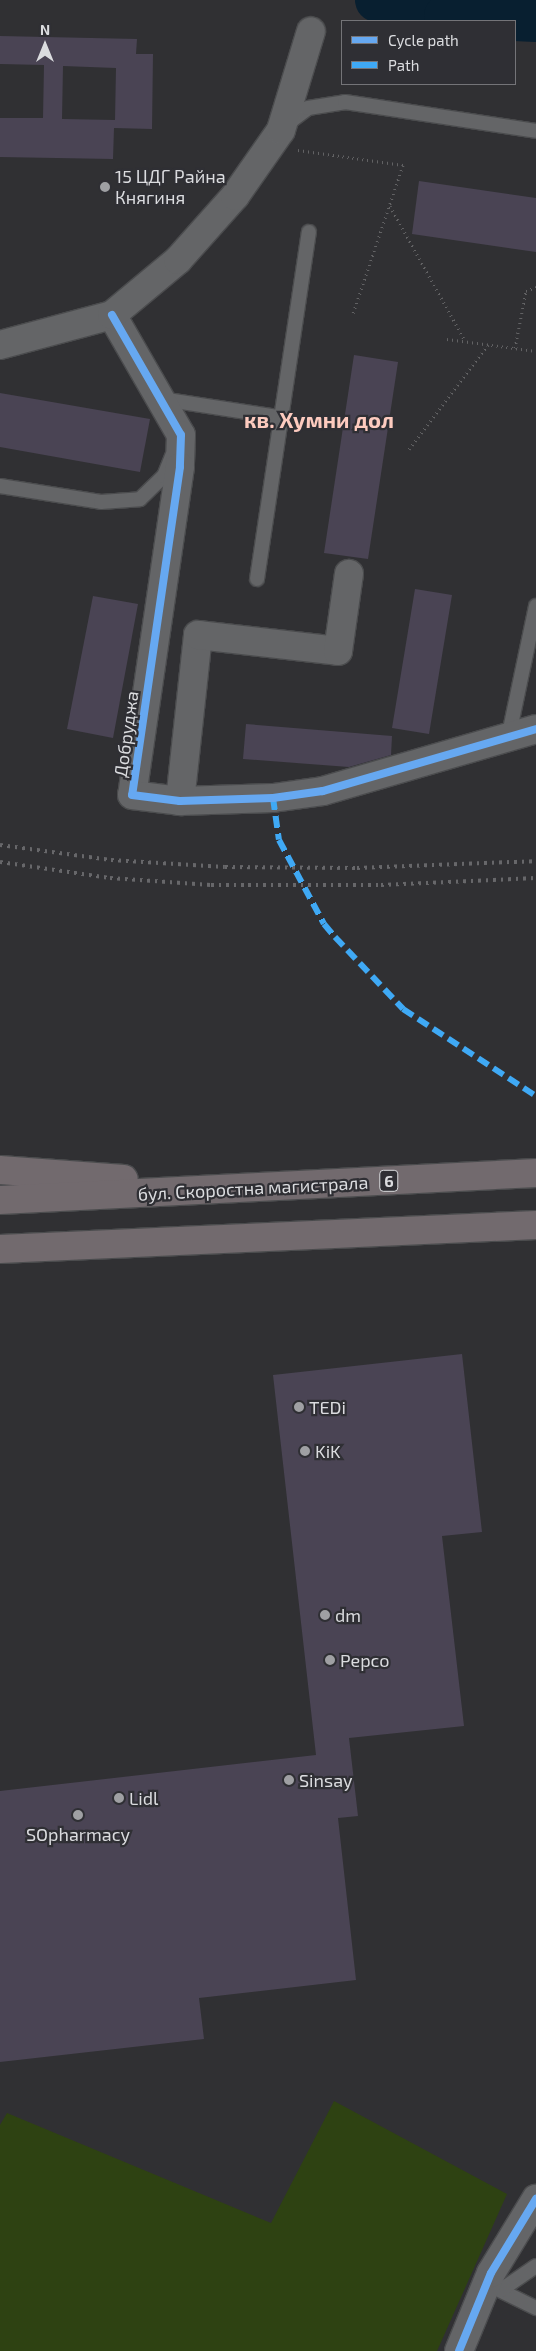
<!DOCTYPE html>
<html>
<head>
<meta charset="utf-8">
<style>
	body { margin:0 }
	#map { position:relative; width:536px; height:2351px; overflow:hidden; background:#303033; font-family:"Exo 2",sans-serif }
	div>[style] { position:absolute }
	.green>* { inset:0; background:#2e4212 }
	.river>* { height:44px; margin:-22px; padding:0 22px; transform-origin:22px; border-radius:22px; background:#081f30 }
	.building>* { inset:0; background:#4a4454 }
	.path>* { height:3px; margin-top:-1.5px; transform-origin:0; background:repeating-linear-gradient(90deg,#626264 0 1px,transparent 0 5px) }
	.roads { filter:drop-shadow(1px 0 #4b4c4e) drop-shadow(-1px 0 #4b4c4e) drop-shadow(0 1px #4b4c4e) drop-shadow(0 -1px #4b4c4e) }
	.service>* { height:14px; margin:-7px; padding:0 7px; transform-origin:7px; border-radius:7px; background:#646567 }
	.minor>* { height:28px; margin:-14px; padding:0 14px; transform-origin:14px; border-radius:14px; background:#646567 }
	.trunk>* { height:28px; margin:-14px; padding:0 14px; transform-origin:14px; border-radius:14px; background:#726a6e }
	.rail>* { height:4px; margin-top:-2px; transform-origin:0; background:repeating-linear-gradient(90deg,#67676a 0 2.5px,transparent 0 7.5px) }
	.quiet>* { height:6px; margin-top:-3px; transform-origin:0; background:repeating-linear-gradient(90deg,#3fa9f5 0 12px,transparent 0 18px) }
	.cycleway>* { height:8px; margin:-4px; padding:0 4px; transform-origin:4px; border-radius:4px; background:#66a8f1 }
	.dots>* { width:14px; height:14px; translate:-50% -50%; box-sizing:border-box; border:2px solid #2f2f34; border-radius:50% }
	span { translate:-50% -50%; white-space:nowrap; text-align:center; line-height:1.15; -webkit-text-stroke:4.5px #2f2f34; paint-order:stroke }
	.shield-label span { padding:1px 4px; background:#2f2f34; border:1px solid; border-radius:4px; -webkit-text-stroke-width:0 }
	.shield-label { font-size:16px; color:#dbdcdf; font-weight:700 }
	.poi-label { font-size:18px; color:#dbdcdf }
	.left { translate:0 -50%; text-align:left }
	.street-label { font-size:18px; color:#dbdcdf }
	.district-label { font-size:22px; color:#fdcbbf; font-weight:700 }
	.legend { position:absolute; left:341px; top:20px; width:175px; height:65px; box-sizing:border-box; background:#2f2f34; border:1px solid #747478; margin:0; padding:6px 9px; list-style:none; font-size:15px; color:#dbdcdf }
	.legend li { display:flex; align-items:center; gap:10px; height:25px }
	.legend b { width:25px; border:1px solid #747478 }
	.north { position:absolute; left:20px; top:20px; width:50px; height:50px; -webkit-text-stroke:4px #2f2f34; paint-order:stroke; rotate:0deg; font-size:14px; font-weight:700; line-height:20px; text-align:center; color:#dbdcdf }
	.north::after { content:''; display:block; margin:auto; width:18px; height:22px; background:#dbdcdf; clip-path:polygon(50% 0,100% 100%,50% 72%,0 100%) }
</style>
</head>
<body>
<div id="map">
	<div class="green">
		<i style="clip-path:polygon(334px 2101px,507px 2194px,437px 2351px,0 2351px,0 2125px,7px 2113px,271px 2223px)"></i>
	</div>
	<div class="river">
		<i style="left:377px;top:0;width:71px;rotate:13.1deg"></i>
		<i style="left:446px;top:16px;width:90px;rotate:2.5deg"></i>
	</div>
	<div class="building">
		<i style="clip-path:polygon(evenodd,0 36px,137px 39px,136px 54px,153px 54px,152px 129px,114px 128px,113px 159px,0 157px,0 118px,43px 118px,44px 65px,0 64px,0 36px,63px 66px,116px 68px,115px 120px,62px 119px,63px 66px)"></i>
		<i style="clip-path:polygon(419px 181px,536px 198px,536px 252px,412px 234px)"></i>
		<i style="clip-path:polygon(354px 355px,398px 362px,368px 559px,324px 553px)"></i>
		<i style="clip-path:polygon(0 393px,150px 419px,140px 472px,0 447px)"></i>
		<i style="clip-path:polygon(415px 589px,452px 595px,429px 734px,392px 728px)"></i>
		<i style="clip-path:polygon(93px 596px,138px 604px,113px 738px,67px 729px)"></i>
		<i style="clip-path:polygon(246px 724px,392px 736px,391px 755px,349px 767px,243px 759px)"></i>
		<i style="clip-path:polygon(462px 1354px,482px 1532px,442px 1536px,464px 1726px,349px 1738px,358px 1816px,338px 1818px,356px 1980px,199px 1998px,204px 2039px,0 2062px,0 1791px,316px 1755px,273px 1375px)"></i>
	</div>
	<div class="path">
		<i style="left:298px;top:150px;width:106px;rotate:8.1deg"></i>
		<i style="left:403px;top:165px;width:157px;rotate:108.6deg"></i>
		<i style="left:390px;top:206px;width:154px;rotate:60.9deg"></i>
		<i style="left:447px;top:339px;width:90px;rotate:7.7deg"></i>
		<i style="left:515px;top:348px;width:58px;rotate:-79.1deg"></i>
		<i style="left:526px;top:291px;width:11px;rotate:-22deg"></i>
		<i style="left:409px;top:449px;width:131px;rotate:-52.8deg"></i>
	</div>
	<div class="roads">
		<div class="service">
			<i style="left:287px;top:124px;width:26px;rotate:-37deg"></i>
			<i style="left:308px;top:108px;width:37px;rotate:-9deg"></i>
			<i style="left:345px;top:102px;width:193px;rotate:8.6deg"></i>
			<i style="left:161px;top:399px;width:119px;rotate:8.7deg"></i>
			<i style="left:0;top:486px;width:102px;rotate:9deg"></i>
			<i style="left:101px;top:502px;width:39px;rotate:-4deg"></i>
			<i style="left:140px;top:499px;width:33px;rotate:-44deg"></i>
			<i style="left:164px;top:476px;width:22px;rotate:-68deg"></i>
			<i style="left:257px;top:579px;width:351px;rotate:-81.5deg"></i>
			<i style="left:508px;top:739px;width:136px;rotate:-78.1deg"></i>
			<i style="left:487px;top:2284px;width:55px;rotate:26.1deg"></i>
			<i style="left:501px;top:2290px;width:42px;rotate:-34.4deg"></i>
		</div>
		<div class="minor">
			<i style="left:112px;top:315px;width:138px;rotate:60.1deg"></i>
			<i style="left:181px;top:435px;width:32px;rotate:92deg"></i>
			<i style="left:180px;top:467px;width:331px;rotate:98.3deg"></i>
			<i style="left:132px;top:795px;width:48px;rotate:7.1deg"></i>
			<i style="left:180px;top:801px;width:93px;rotate:-1.8deg"></i>
			<i style="left:273px;top:798px;width:50px;rotate:-8deg"></i>
			<i style="left:323px;top:791px;width:222px;rotate:-16.2deg"></i>
			<i style="left:0;top:345px;width:116px;rotate:-15deg"></i>
			<i style="left:112px;top:315px;width:86px;rotate:-39.8deg"></i>
			<i style="left:178px;top:260px;width:86px;rotate:-48.3deg"></i>
			<i style="left:235px;top:196px;width:80px;rotate:-55.1deg"></i>
			<i style="left:281px;top:130px;width:103px;rotate:-73.1deg"></i>
			<i style="left:180px;top:801px;width:167px;rotate:-83.8deg"></i>
			<i style="left:198px;top:635px;width:141px;rotate:6.5deg"></i>
			<i style="left:338px;top:651px;width:78px;rotate:-81.9deg"></i>
			<i style="left:459px;top:2351px;width:84px;rotate:-67.7deg"></i>
			<i style="left:491px;top:2273px;width:87px;rotate:-58.7deg"></i>
		</div>
		<div class="trunk">
			<i style="left:0;top:1170px;width:124px;rotate:4.2deg"></i>
			<i style="left:0;top:1200px;width:537px;rotate:-2.88deg"></i>
			<i style="left:0;top:1249px;width:537px;rotate:-2.56deg"></i>
		</div>
	</div>
	<div class="rail">
		<i style="left:0;top:845px;width:112px;rotate:7.7deg"></i>
		<i style="left:111px;top:860px;width:114px;rotate:3.5deg"></i>
		<i style="left:225px;top:867px;width:132px;rotate:0.4deg"></i>
		<i style="left:357px;top:868px;width:179px;rotate:-2.2deg"></i>
		<i style="left:0;top:862px;width:111px;rotate:8.3deg"></i>
		<i style="left:110px;top:878px;width:101px;rotate:4deg"></i>
		<i style="left:211px;top:885px;width:170px"></i>
		<i style="left:381px;top:885px;width:155px;rotate:-2.6deg"></i>
	</div>
	<div class="quiet">
		<i style="left:273px;top:798px;width:42px;rotate:81.9deg"></i>
		<i style="left:279px;top:840px;width:95px;rotate:61.8deg"></i>
		<i style="left:324px;top:924px;width:17px;rotate:50deg"></i>
		<i style="left:335px;top:937px;width:99px;rotate:46.6deg"></i>
		<i style="left:403px;top:1009px;width:159px;rotate:33.2deg"></i>
	</div>
	<div class="cycleway">
		<i style="left:112px;top:315px;width:138px;rotate:60.1deg"></i>
		<i style="left:181px;top:435px;width:32px;rotate:92deg"></i>
		<i style="left:180px;top:467px;width:331px;rotate:98.3deg"></i>
		<i style="left:132px;top:795px;width:48px;rotate:7.1deg"></i>
		<i style="left:180px;top:801px;width:93px;rotate:-1.8deg"></i>
		<i style="left:273px;top:798px;width:50px;rotate:-8deg"></i>
		<i style="left:323px;top:791px;width:222px;rotate:-16.2deg"></i>
		<i style="left:459px;top:2351px;width:84px;rotate:-67.7deg"></i>
		<i style="left:491px;top:2273px;width:87px;rotate:-58.7deg"></i>
	</div>
	<div class="dots">
		<i style="left:105px;top:187px;background:#9fa0a3"></i>
		<i style="left:299px;top:1407px;background:#9fa0a3"></i>
		<i style="left:305px;top:1451px;background:#9fa0a3"></i>
		<i style="left:325px;top:1615px;background:#9fa0a3"></i>
		<i style="left:330px;top:1660px;background:#9fa0a3"></i>
		<i style="left:289px;top:1780px;background:#9fa0a3"></i>
		<i style="left:119px;top:1798px;background:#9fa0a3"></i>
		<i style="left:78px;top:1815px;background:#9fa0a3"></i>
	</div>
	<div class="shield-label">
		<span style="left:389px;top:1181px">6</span>
	</div>
	<div class="poi-label">
		<span class="left" style="left:115px;top:187px">15 ЦДГ Райна<br>Княгиня</span>
		<span class="left" style="left:309px;top:1407px">TEDi</span>
		<span class="left" style="left:315px;top:1451px">KiK</span>
		<span class="left" style="left:335px;top:1615px">dm</span>
		<span class="left" style="left:340px;top:1660px">Pepco</span>
		<span class="left" style="left:299px;top:1780px">Sinsay</span>
		<span class="left" style="left:129px;top:1798px">Lidl</span>
		<span style="left:78px;top:1834px">SOpharmacy</span>
	</div>
	<div class="street-label">
		<span style="left:126px;top:734px;rotate:-82deg">Добруджа</span>
		<span style="left:253px;top:1188px;rotate:-3deg">бул. Скоростна магистрала</span>
	</div>
	<div class="district-label">
		<span style="left:319px;top:420px">кв. Хумни дол</span>
	</div>
	<ul class="legend">
	<li><b style="height:6px;background:#66a8f1"></b>Cycle path</li>
	<li><b style="height:6px;background:#3fa9f5"></b>Path</li>
	</ul>
	<div class="north">N</div>
</div>
</body>
</html>
